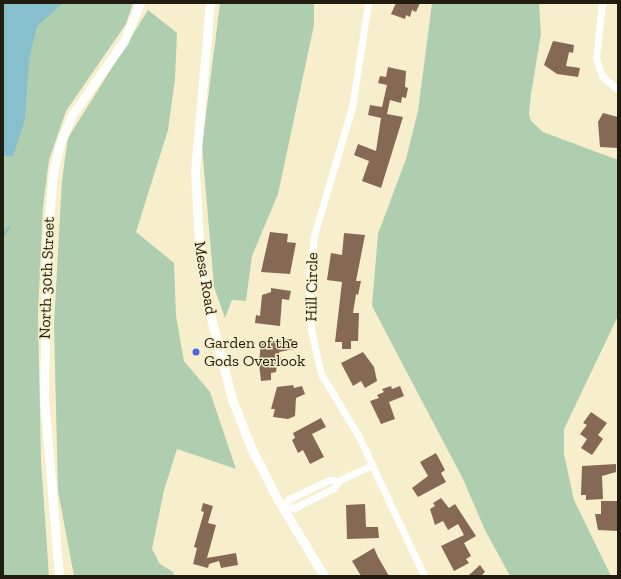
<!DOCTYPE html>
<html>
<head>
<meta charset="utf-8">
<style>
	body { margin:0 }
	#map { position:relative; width:621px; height:579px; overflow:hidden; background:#f7eecb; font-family:"Zilla Slab",serif }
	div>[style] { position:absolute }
	.green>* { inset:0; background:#afceaf }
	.water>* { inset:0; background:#87bfcc }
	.stream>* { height:2px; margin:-1px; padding:0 1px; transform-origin:1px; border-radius:1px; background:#87bfcc }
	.building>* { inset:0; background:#856955 }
	.minor>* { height:7px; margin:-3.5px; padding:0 3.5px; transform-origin:3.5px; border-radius:3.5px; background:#fff }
	.secondary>* { height:9px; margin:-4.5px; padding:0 4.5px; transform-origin:4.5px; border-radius:4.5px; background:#fff }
	.dots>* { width:11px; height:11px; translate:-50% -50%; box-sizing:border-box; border:2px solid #f7eecb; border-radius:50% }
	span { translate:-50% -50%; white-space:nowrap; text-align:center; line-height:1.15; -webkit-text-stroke:3px #f7eecb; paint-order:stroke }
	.street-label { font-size:16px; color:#201d10 }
	.poi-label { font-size:16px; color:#201d10 }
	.left { translate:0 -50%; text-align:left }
	.frame { position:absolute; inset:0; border:4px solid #201d10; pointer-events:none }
</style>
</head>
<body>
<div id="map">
	<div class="green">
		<i style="clip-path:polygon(3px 3px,133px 3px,126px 24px,66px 111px,49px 160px,43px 207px,38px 314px,41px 461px,49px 576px,3px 576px)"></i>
		<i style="clip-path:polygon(220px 3px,314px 3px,314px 25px,278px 194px,252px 256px,246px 301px,232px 300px,225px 318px,214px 287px,202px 146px)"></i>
		<i style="clip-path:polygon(432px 3px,539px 3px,541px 34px,531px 94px,529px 114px,531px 121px,543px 132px,618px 160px,618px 316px,564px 429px,564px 454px,574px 500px,611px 576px,510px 576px,485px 530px,463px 479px,372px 306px,378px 234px,406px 159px,418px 111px)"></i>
		<i style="clip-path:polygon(148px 10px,177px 33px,175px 79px,168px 130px,136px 232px,174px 263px,176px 316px,184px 361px,210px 392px,236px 469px,177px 449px,164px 490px,152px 549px,160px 564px,173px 572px,174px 576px,74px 576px,58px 491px,54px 324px,62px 180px,68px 138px)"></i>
	</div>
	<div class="water">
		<i style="clip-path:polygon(3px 3px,63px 3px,37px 26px,29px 59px,25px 119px,13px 157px,3px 155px)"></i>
	</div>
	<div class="stream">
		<i style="left:3px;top:236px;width:11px;rotate:-56deg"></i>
	</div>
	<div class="building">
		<i style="clip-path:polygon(396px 3px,420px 3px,416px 12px,412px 10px,410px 17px,406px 15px,405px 19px,391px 14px)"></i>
		<i style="clip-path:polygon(553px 41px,574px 45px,573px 53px,569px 52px,566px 66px,580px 68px,578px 77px,557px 74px,544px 65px)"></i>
		<i style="clip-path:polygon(388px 67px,406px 71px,405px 87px,408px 88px,406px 98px,402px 97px,401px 103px,390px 100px,387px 114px,403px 117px,381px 188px,362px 181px,369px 161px,354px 155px,358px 144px,376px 151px,381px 118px,368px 115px,370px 105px,382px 107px,387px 85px,378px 83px,380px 76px,386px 77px)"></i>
		<i style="clip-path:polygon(603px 113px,618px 117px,618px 148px,600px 147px,598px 122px)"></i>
		<i style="clip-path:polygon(270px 232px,288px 234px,287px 242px,296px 243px,290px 274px,261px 272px)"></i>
		<i style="clip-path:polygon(344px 233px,365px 235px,356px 281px,361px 281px,358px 295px,356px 294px,353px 313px,359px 313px,358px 341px,351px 341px,351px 349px,342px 349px,342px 342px,335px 342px,342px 282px,327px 280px,331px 253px,342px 255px)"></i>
		<i style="clip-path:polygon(271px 288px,291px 291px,289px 300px,282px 299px,280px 326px,255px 323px,256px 315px,260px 316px,262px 295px,271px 292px)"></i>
		<i style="clip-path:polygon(292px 339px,294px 349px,279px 352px,282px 364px,277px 365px,276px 372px,271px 373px,271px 380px,261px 381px,259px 364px,261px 341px)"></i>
		<i style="clip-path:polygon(363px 352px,374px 367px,377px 381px,365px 388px,361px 381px,353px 386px,341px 363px)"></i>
		<i style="clip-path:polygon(293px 385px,294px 388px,302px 386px,305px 394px,296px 398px,295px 416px,288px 419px,273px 417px,275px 409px,271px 409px,277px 387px)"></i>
		<i style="clip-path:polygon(391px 386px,392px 389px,400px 386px,404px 396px,389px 402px,395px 419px,381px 424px,370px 401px,379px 398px,377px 395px,384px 392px,382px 389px)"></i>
		<i style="clip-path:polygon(591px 412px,607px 423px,598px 435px,603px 439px,592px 455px,581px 448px,587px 439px,580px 434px,587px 425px,583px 423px)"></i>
		<i style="clip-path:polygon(321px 418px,326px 427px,312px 434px,324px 457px,310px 464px,303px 450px,298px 453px,292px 440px,295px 438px,293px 433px)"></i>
		<i style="clip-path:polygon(436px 453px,445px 470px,441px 473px,446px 482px,418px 497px,412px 488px,428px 476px,420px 462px)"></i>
		<i style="clip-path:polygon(616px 464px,616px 472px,602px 476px,603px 499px,586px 500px,586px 495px,581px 495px,582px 466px)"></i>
		<i style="clip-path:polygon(441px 498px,449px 508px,455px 504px,476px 536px,464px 543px,471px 556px,466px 559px,469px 563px,454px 571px,441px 546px,464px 535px,458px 524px,448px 530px,443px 521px,435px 525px,430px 509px,435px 506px,433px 503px)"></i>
		<i style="clip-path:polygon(601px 501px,618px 501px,618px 531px,598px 530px,595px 514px,601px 514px)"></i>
		<i style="clip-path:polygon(203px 503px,213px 506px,208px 523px,216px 525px,207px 558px,236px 553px,238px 565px,221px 568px,219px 561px,209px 564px,208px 568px,193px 564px,197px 548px,194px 547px,204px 512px,201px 511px)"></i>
		<i style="clip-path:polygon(365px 504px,366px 527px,378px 527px,379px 538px,347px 539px,346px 505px)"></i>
		<i style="clip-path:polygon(374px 548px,378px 557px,389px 576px,361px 576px,352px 561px)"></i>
		<i style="clip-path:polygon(480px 565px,485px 572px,481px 576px,468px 576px)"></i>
	</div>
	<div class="minor">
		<i style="left:368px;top:3px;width:105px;rotate:98.7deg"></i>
		<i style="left:352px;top:107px;width:134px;rotate:106.5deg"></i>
		<i style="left:314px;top:235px;width:43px;rotate:96.6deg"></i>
		<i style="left:309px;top:278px;width:52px;rotate:87.8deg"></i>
		<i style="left:311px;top:330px;width:45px;rotate:77.2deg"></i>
		<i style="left:321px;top:374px;width:71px;rotate:58.8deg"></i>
		<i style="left:358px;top:435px;width:156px;rotate:64.9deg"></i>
		<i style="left:602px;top:3px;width:55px;rotate:96.2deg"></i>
		<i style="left:596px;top:58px;width:19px;rotate:72deg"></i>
		<i style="left:602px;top:76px;width:21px;rotate:41deg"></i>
		<i style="left:281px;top:506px;width:11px;rotate:-41deg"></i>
		<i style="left:289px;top:499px;width:44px;rotate:-25.4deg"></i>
		<i style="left:329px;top:480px;width:9px;rotate:6deg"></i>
		<i style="left:338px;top:481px;width:38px;rotate:-25deg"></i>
		<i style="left:281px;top:506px;width:13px;rotate:9deg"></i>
		<i style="left:294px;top:508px;width:45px;rotate:-26.6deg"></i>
		<i style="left:334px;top:488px;width:8px;rotate:-60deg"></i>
	</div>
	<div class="secondary">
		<i style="left:210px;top:3px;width:168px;rotate:95.1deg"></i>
		<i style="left:195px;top:170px;width:74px;rotate:86.9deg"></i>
		<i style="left:199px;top:244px;width:60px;rotate:82.3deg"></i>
		<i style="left:207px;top:303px;width:99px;rotate:75.4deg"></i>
		<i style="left:232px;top:399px;width:53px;rotate:68.8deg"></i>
		<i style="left:251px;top:448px;width:59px;rotate:62.6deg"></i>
		<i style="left:278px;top:500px;width:89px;rotate:58.8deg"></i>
		<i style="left:59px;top:576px;width:181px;rotate:-94.8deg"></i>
		<i style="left:44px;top:396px;width:153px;rotate:-88.9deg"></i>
		<i style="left:47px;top:243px;width:70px;rotate:-85.1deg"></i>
		<i style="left:53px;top:173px;width:28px;rotate:-77deg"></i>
		<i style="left:59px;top:146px;width:34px;rotate:-67deg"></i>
		<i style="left:72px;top:115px;width:90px;rotate:-54.9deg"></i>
		<i style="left:124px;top:41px;width:41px;rotate:-67.2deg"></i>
	</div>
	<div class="dots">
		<i style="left:196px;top:352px;background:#4a67db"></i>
	</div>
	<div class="street-label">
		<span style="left:47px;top:278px;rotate:-88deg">North 30th Street</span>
		<span style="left:205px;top:278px;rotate:81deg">Mesa Road</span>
		<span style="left:312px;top:287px;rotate:-89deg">Hill Circle</span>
	</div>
	<div class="poi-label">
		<span class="left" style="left:204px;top:352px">Garden of the<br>Gods Overlook</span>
	</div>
	<div class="frame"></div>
</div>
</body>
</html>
